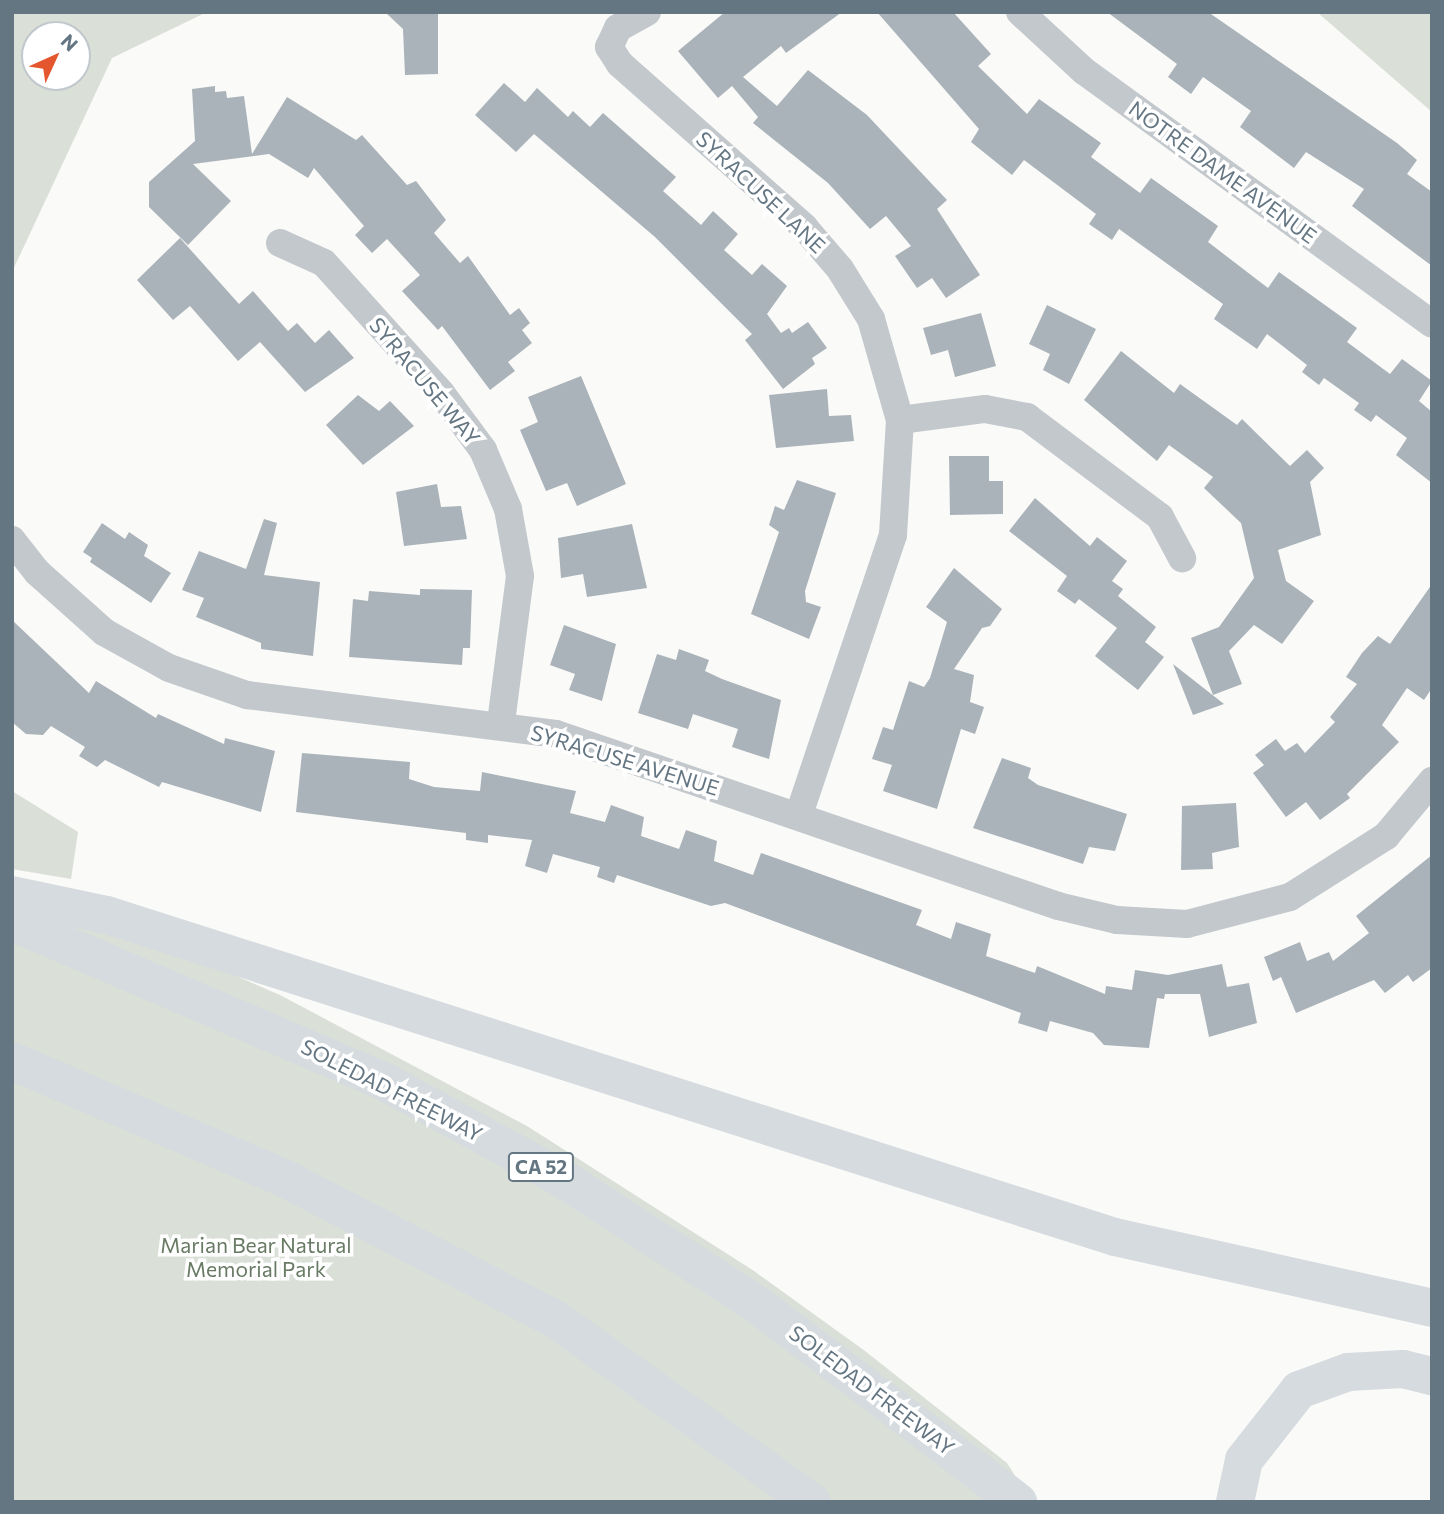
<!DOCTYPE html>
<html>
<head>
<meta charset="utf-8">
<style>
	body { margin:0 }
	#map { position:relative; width:1444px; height:1514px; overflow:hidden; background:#fafaf8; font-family:Commissioner,sans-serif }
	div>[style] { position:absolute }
	.green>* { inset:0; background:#dadfd7 }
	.building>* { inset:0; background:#aab3b9 }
	.minor>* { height:28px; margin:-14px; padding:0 14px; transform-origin:14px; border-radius:14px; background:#c3c8cc }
	.motorway>* { height:38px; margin:-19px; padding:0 19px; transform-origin:19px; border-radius:19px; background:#d6dbdf }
	span { translate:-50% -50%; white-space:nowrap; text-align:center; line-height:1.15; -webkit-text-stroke:7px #fff; paint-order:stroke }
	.shield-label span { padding:2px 5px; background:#fff; border:2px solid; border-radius:5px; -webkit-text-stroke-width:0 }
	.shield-label { font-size:19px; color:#657683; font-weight:700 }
	.street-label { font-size:21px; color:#657683 }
	.park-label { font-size:21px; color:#687a64 }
	.frame { position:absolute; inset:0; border:14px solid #657683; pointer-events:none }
	.north { position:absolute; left:21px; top:21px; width:70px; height:70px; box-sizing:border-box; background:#fff; border:2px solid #c1c8cd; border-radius:50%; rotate:45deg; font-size:19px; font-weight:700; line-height:28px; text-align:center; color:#657683 }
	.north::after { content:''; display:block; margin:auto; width:24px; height:32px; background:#e4572e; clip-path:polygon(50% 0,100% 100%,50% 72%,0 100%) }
</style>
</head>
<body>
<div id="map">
	<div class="green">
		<i style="clip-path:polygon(evenodd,12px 12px,207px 12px,112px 58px,12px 272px,12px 12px,77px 35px,77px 77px,35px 77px,35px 35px,77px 35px)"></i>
		<i style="clip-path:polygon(1317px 12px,1432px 12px,1432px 112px)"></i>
		<i style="clip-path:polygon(12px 791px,78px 832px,71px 879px,12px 869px)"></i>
		<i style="clip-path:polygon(12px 879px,280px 995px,527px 1126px,754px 1271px,865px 1351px,1007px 1463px,1032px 1502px,12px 1502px)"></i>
	</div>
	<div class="building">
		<i style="clip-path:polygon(385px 12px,438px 12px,438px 74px,405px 75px,403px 29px)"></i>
		<i style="clip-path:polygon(725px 12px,842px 12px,786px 53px,781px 46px,743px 77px,777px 106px,808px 70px,867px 115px,947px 200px,937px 209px,980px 275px,946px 298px,932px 278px,917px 288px,895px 256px,911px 246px,886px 216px,870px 229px,828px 183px,753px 123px,758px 117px,732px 86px,718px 98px,678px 51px)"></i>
		<i style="clip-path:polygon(877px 12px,953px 12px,991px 54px,978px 66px,1027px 114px,1039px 99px,1101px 143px,1091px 157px,1140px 193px,1151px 178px,1218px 226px,1208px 242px,1268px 288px,1279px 272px,1357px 328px,1347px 342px,1390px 374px,1402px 359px,1432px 381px,1419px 401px,1432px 412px,1432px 483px,1396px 455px,1407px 438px,1376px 415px,1371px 422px,1354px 410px,1359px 403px,1324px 378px,1319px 385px,1302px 372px,1307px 365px,1267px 334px,1257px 349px,1214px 319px,1223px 304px,1119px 229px,1112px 240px,1089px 224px,1096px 214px,1024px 160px,1012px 175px,971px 142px,979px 129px)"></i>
		<i style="clip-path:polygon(1107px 12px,1208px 12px,1397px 143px,1417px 160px,1407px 174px,1432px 192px,1432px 266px,1352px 206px,1364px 189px,1306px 152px,1294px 168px,1240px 127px,1251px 111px,1203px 77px,1191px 94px,1168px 77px,1177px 64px)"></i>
		<i style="clip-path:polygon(504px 83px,525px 102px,537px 88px,568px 117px,573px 111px,590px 127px,603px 113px,676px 177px,663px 191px,701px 225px,713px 211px,738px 234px,724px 250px,752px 275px,762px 264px,787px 286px,767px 314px,781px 333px,789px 328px,792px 333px,808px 322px,827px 348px,812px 358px,815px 364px,783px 389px,745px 340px,752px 334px,655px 237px,534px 134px,516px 152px,475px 115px)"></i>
		<i style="clip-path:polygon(215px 86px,215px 92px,226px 91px,227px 98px,244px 96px,252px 154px,287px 97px,356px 140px,362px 135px,407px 185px,416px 181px,446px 220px,434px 233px,460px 263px,468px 256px,510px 315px,519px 308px,530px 323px,522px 330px,532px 343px,508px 362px,515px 371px,490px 390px,442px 326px,438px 330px,402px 291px,420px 275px,387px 239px,372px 253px,355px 235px,364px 226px,314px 168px,308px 178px,269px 154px,193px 164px,231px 201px,188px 245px,149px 207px,149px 182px,195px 141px,192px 89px)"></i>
		<i style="clip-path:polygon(180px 238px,239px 304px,253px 291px,288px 331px,297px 323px,315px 343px,329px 330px,354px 358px,305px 392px,260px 342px,238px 361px,190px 306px,173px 320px,137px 280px)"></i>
		<i style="clip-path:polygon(1047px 305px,1096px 329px,1069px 384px,1043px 370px,1050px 354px,1029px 344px)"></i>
		<i style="clip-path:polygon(981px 313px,996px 366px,955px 377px,948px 350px,931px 355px,923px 328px)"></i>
		<i style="clip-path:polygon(1121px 351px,1174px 393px,1180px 384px,1237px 425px,1242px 419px,1290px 466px,1307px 450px,1324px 468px,1310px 482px,1321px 535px,1278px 550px,1286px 581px,1314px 601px,1282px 644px,1254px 625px,1229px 651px,1242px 684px,1213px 695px,1191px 638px,1219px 627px,1254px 578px,1241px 523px,1204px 488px,1213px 477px,1169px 445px,1157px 461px,1084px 400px)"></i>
		<i style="clip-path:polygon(581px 376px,626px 484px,577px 506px,567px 483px,546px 491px,520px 430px,538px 422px,528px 397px)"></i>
		<i style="clip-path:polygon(827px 389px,829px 416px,851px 415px,854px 441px,776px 448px,769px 395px)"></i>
		<i style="clip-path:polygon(358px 395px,379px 411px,390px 401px,414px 426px,363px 465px,326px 425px)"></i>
		<i style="clip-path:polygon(949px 456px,989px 456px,989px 481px,1003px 481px,1003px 514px,950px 515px)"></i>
		<i style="clip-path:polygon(797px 480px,836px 493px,805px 591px,806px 602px,821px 607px,809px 639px,751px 614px,779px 532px,769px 525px,775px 506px,784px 510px)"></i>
		<i style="clip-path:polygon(437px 484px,441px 507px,461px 506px,467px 539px,404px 546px,396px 492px)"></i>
		<i style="clip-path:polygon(1035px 498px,1090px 546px,1097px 537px,1127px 561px,1112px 581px,1123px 589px,1118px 596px,1156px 627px,1145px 642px,1164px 657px,1138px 690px,1095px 656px,1117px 628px,1079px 599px,1075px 604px,1057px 591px,1067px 576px,1009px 531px)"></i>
		<i style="clip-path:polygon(264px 519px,277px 523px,264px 575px,320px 582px,313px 656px,261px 649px,261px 643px,196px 617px,204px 598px,182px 590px,199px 551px,246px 569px)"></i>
		<i style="clip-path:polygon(102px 523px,125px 539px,129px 532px,148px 545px,144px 556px,171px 573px,151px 603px,90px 562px,92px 558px,83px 552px)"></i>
		<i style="clip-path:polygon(632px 524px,647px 588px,587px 597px,583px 574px,561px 578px,558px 538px)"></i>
		<i style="clip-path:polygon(954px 568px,1002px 609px,990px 626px,982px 628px,954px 669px,974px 675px,970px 702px,984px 707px,975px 734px,961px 729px,937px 809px,883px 791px,892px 765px,872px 759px,883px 727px,893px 730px,909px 681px,924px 687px,930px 678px,947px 622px,926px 607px)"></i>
		<i style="clip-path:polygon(1432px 584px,1432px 688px,1424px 700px,1407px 688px,1382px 725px,1399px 742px,1347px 794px,1350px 798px,1320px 820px,1306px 802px,1286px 817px,1253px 773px,1264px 765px,1255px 755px,1276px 739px,1285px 751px,1297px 743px,1305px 753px,1335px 722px,1330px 717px,1357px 684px,1346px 677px,1362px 653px,1378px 636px,1390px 644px)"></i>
		<i style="clip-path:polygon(420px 589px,472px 590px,470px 648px,463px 648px,462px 665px,349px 657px,353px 599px,368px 601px,369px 591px,420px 595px)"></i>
		<i style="clip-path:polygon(12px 620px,89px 693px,96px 681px,156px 718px,158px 714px,224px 744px,225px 738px,275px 751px,261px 812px,162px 782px,159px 787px,105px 760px,97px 767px,79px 756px,85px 747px,51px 726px,43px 735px,26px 734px,12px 722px)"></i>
		<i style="clip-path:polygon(564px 625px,616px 644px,602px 701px,569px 690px,575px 674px,550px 665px)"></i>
		<i style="clip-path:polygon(679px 649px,709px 660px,705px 671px,722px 679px,781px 700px,769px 759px,732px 747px,738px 729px,693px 714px,688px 729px,638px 713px,657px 654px,676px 660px)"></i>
		<i style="clip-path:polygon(1173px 664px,1224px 704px,1193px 715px)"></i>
		<i style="clip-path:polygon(302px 753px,410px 762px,409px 779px,434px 787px,480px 791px,482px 772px,576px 791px,570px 813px,605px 822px,611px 805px,644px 817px,641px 836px,679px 849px,686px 830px,717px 841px,714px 861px,753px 875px,761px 853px,922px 910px,916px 925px,951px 939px,956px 922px,991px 934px,986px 956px,1035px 973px,1037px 966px,1105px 994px,1106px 986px,1132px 990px,1135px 970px,1168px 975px,1222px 964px,1227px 987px,1249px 983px,1257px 1023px,1209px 1037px,1200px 994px,1165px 994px,1164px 999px,1157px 998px,1149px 1048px,1104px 1045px,1093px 1033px,1050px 1021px,1047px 1032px,1018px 1023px,1021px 1013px,725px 903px,711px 906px,617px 875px,614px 883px,597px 877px,600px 867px,553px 854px,547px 873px,525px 866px,532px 840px,488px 835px,488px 843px,466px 840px,466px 833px,296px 812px)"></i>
		<i style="clip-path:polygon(1002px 758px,1031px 768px,1028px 778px,1038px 785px,1127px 814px,1115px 851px,1089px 847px,1083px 864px,973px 828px)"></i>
		<i style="clip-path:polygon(1236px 803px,1239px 847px,1212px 853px,1213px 869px,1181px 870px,1182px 806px)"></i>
		<i style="clip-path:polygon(1432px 855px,1432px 968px,1413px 982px,1408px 975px,1385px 993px,1374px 980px,1296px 1013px,1281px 977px,1273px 981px,1264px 957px,1300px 942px,1307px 961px,1329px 952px,1333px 961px,1369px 933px,1356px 916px)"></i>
	</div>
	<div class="minor">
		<i style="left:647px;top:12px;width:33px;rotate:151deg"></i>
		<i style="left:618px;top:28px;width:21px;rotate:115deg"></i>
		<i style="left:609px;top:47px;width:20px;rotate:57deg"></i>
		<i style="left:620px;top:64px;width:246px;rotate:41.5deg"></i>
		<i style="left:804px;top:227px;width:55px;rotate:49.4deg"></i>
		<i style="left:840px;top:269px;width:59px;rotate:58.2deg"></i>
		<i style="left:871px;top:319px;width:105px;rotate:74deg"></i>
		<i style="left:900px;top:420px;width:115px;rotate:93.5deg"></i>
		<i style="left:893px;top:535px;width:295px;rotate:108.6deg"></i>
		<i style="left:1020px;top:12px;width:87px;rotate:42.7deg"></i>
		<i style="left:1084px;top:71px;width:430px;rotate:36deg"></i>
		<i style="left:280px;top:243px;width:48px;rotate:24.4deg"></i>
		<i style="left:324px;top:263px;width:175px;rotate:48deg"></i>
		<i style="left:441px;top:393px;width:71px;rotate:53.6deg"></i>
		<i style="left:483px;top:450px;width:64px;rotate:67deg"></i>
		<i style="left:508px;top:509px;width:68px;rotate:79.8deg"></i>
		<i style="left:520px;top:576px;width:148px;rotate:97.4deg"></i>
		<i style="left:900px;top:420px;width:86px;rotate:-7.4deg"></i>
		<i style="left:985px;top:409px;width:43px;rotate:10.8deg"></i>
		<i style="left:1027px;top:417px;width:166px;rotate:36.9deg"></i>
		<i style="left:1160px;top:517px;width:47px;rotate:61.8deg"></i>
		<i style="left:12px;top:540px;width:41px;rotate:52deg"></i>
		<i style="left:37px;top:572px;width:90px;rotate:41.8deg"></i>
		<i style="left:104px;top:632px;width:74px;rotate:29deg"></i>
		<i style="left:169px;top:668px;width:83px;rotate:19.1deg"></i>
		<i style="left:247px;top:695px;width:311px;rotate:7.2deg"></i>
		<i style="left:556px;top:734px;width:531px;rotate:18.91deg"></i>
		<i style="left:1058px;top:906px;width:61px;rotate:13.3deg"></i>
		<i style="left:1117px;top:920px;width:70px;rotate:3.3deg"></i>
		<i style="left:1187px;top:924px;width:106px;rotate:-14.7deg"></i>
		<i style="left:1290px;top:897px;width:114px;rotate:-32.4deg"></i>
		<i style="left:1386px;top:836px;width:72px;rotate:-50.1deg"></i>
	</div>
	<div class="motorway">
		<i style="left:12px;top:895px;width:97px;rotate:11.9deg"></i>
		<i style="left:107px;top:915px;width:1058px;rotate:17.72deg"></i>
		<i style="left:1115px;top:1237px;width:325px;rotate:12.6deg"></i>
		<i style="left:12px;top:922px;width:408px;rotate:23.2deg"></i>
		<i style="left:387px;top:1083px;width:200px;rotate:28.6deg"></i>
		<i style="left:563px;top:1179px;width:234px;rotate:32.9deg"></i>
		<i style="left:759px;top:1306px;width:325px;rotate:37.1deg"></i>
		<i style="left:12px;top:1061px;width:298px;rotate:23.3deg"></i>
		<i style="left:286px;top:1179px;width:303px;rotate:27.5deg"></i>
		<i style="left:555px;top:1319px;width:315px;rotate:35.5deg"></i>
		<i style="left:1235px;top:1502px;width:43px;rotate:-77.9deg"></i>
		<i style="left:1244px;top:1460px;width:89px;rotate:-51.8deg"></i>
		<i style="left:1299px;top:1390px;width:52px;rotate:-20.2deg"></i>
		<i style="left:1348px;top:1372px;width:55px;rotate:-3.1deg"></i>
		<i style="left:1403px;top:1369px;width:30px;rotate:14deg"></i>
	</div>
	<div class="shield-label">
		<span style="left:541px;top:1167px">CA 52</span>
	</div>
	<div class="street-label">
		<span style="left:1223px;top:172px;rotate:36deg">NOTRE DAME AVENUE</span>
		<span style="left:761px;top:192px;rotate:43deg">SYRACUSE LANE</span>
		<span style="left:425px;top:381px;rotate:50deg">SYRACUSE WAY</span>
		<span style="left:625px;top:760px;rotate:17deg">SYRACUSE AVENUE</span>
		<span style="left:392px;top:1090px;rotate:27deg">SOLEDAD FREEWAY</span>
		<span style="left:872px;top:1390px;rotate:37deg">SOLEDAD FREEWAY</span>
	</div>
	<div class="park-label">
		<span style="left:256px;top:1257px">Marian Bear Natural<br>Memorial Park</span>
	</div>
	<div class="frame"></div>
	<div class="north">N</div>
</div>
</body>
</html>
